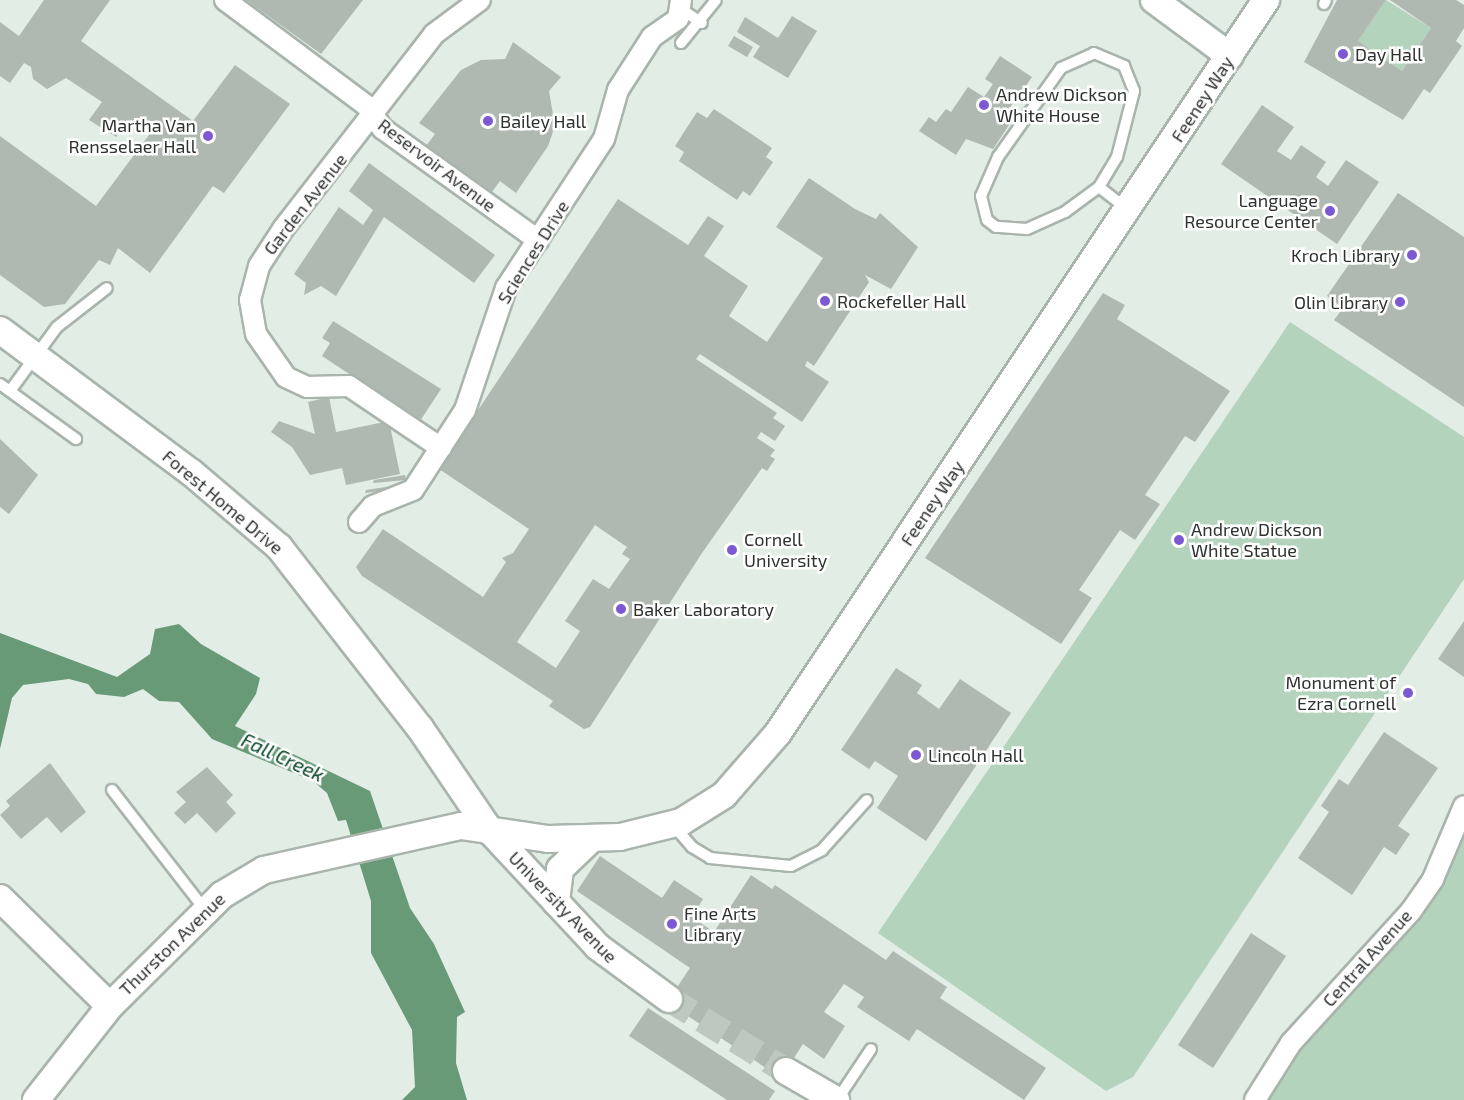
<!DOCTYPE html>
<html>
<head>
<meta charset="utf-8">
<style>
	body { margin:0 }
	#map { position:relative; width:1464px; height:1100px; overflow:hidden; background:#e2ede5; font-family:"Exo 2",sans-serif }
	div>[style] { position:absolute }
	.green>* { inset:0; background:#b4d3bc }
	.water>* { inset:0; background:#689a78 }
	.building>* { inset:0; background:#afb9b1 }
	.tertiary-tunnel>* { height:26px; margin-top:-13px; transform-origin:0; background:repeating-linear-gradient(90deg,#bec8c1 0 26px,transparent 0 39px) }
	.roads { filter:drop-shadow(2px 0 #a9b4ac) drop-shadow(-2px 0 #a9b4ac) drop-shadow(0 2px #a9b4ac) drop-shadow(0 -2px #a9b4ac) }
	.service>* { height:10px; margin:-5px; padding:0 5px; transform-origin:5px; border-radius:5px; background:#fff }
	.minor>* { height:20px; margin:-10px; padding:0 10px; transform-origin:10px; border-radius:10px; background:#fff }
	.tertiary>* { height:26px; margin:-13px; padding:0 13px; transform-origin:13px; border-radius:13px; background:#fff }
	.dots>* { width:16px; height:16px; translate:-50% -50%; box-sizing:border-box; border:3px solid #fff; border-radius:50% }
	span { translate:-50% -50%; white-space:nowrap; text-align:center; line-height:1.15; -webkit-text-stroke:5px #fff; paint-order:stroke }
	.poi-label { font-size:18px; color:#2e322f }
	.left { translate:0 -50%; text-align:left }
	.right { translate:-100% -50%; text-align:right }
	.street-label { font-size:18px; color:#2e322f }
	.water-label { font-size:20px; color:#074725; font-style:italic }
</style>
</head>
<body>
<div id="map">
	<div class="green">
		<i style="clip-path:polygon(1386px 0,1431px 28px,1402px 71px,1358px 41px)"></i>
		<i style="clip-path:polygon(1290px 322px,1464px 437px,1464px 579px,1133px 1077px,1106px 1091px,878px 933px)"></i>
		<i style="clip-path:polygon(1464px 834px,1464px 1100px,1267px 1100px,1294px 1052px,1438px 886px)"></i>
	</div>
	<div class="water">
		<i style="clip-path:polygon(179px 624px,201px 644px,260px 678px,256px 694px,235px 726px,370px 791px,410px 908px,434px 944px,465px 1012px,457px 1017px,456px 1063px,467px 1100px,402px 1100px,415px 1087px,412px 1030px,371px 953px,371px 901px,346px 820px,338px 821px,327px 793px,313px 781px,212px 739px,179px 702px,159px 701px,143px 689px,124px 697px,96px 694px,88px 684px,69px 679px,23px 685px,12px 698px,0 749px,0 633px,117px 677px,150px 654px,155px 629px)"></i>
	</div>
	<div class="building">
		<i style="clip-path:polygon(44px 0,110px 0,81px 41px,193px 121px,235px 65px,290px 104px,224px 193px,213px 186px,150px 273px,118px 248px,110px 265px,99px 260px,65px 304px,44px 307px,0 275px,0 136px,96px 206px,149px 135px,128px 121px,116px 137px,89px 120px,102px 102px,66px 78px,47px 89px,33px 79px,31px 67px,24px 63px,10px 83px,0 76px,0 22px,19px 36px)"></i>
		<i style="clip-path:polygon(246px 0,363px 0,321px 54px)"></i>
		<i style="clip-path:polygon(1337px 0,1386px 0,1358px 41px,1402px 71px,1431px 28px,1390px 0,1456px 0,1464px 5px,1464px 28px,1456px 41px,1462px 46px,1430px 93px,1424px 89px,1403px 120px,1304px 62px)"></i>
		<i style="clip-path:polygon(792px 16px,817px 31px,788px 78px,753px 57px,760px 46px,737px 32px,745px 17px,778px 38px)"></i>
		<i style="clip-path:polygon(734px 36px,753px 47px,747px 57px,728px 46px)"></i>
		<i style="clip-path:polygon(513px 42px,561px 77px,549px 91px,555px 126px,548px 146px,516px 193px,500px 181px,487px 199px,423px 150px,435px 134px,419px 123px,461px 70px,481px 60px,505px 59px)"></i>
		<i style="clip-path:polygon(1000px 56px,1032px 77px,1019px 96px,1010px 90px,1006px 96px,1014px 101px,1008px 111px,1015px 116px,993px 149px,966px 139px,956px 155px,919px 131px,929px 117px,936px 122px,946px 109px,951px 112px,968px 87px,984px 97px,993px 84px,985px 79px)"></i>
		<i style="clip-path:polygon(1262px 105px,1294px 127px,1277px 151px,1291px 160px,1301px 145px,1326px 162px,1316px 177px,1328px 186px,1346px 160px,1379px 182px,1337px 244px,1221px 164px)"></i>
		<i style="clip-path:polygon(714px 109px,772px 148px,766px 157px,773px 162px,750px 196px,743px 191px,737px 200px,679px 161px,684px 152px,675px 146px,697px 112px,707px 118px)"></i>
		<i style="clip-path:polygon(369px 163px,495px 255px,474px 283px,384px 217px,336px 296px,321px 286px,304px 295px,306px 283px,294px 274px,339px 207px,363px 225px,373px 210px,349px 191px)"></i>
		<i style="clip-path:polygon(evenodd,809px 178px,855px 209px,876px 219px,880px 213px,918px 247px,891px 289px,865px 275px,869px 282px,814px 366px,807px 361px,805px 366px,829px 382px,802px 422px,700px 354px,696px 359px,777px 413px,773px 418px,785px 426px,775px 441px,761px 432px,757px 438px,775px 450px,770px 456px,775px 459px,767px 471px,762px 468px,702px 553px,590px 727px,584px 729px,549px 706px,553px 701px,362px 576px,356px 567px,383px 529px,483px 597px,506px 562px,502px 558px,513px 553px,529px 529px,439px 469px,618px 199px,688px 245px,708px 216px,724px 226px,704px 256px,748px 286px,729px 316px,767px 342px,823px 258px,776px 227px,809px 178px,595px 525px,627px 547px,622px 554px,630px 559px,609px 589px,593px 579px,565px 621px,580px 631px,556px 668px,517px 642px,595px 525px)"></i>
		<i style="clip-path:polygon(1398px 193px,1464px 237px,1464px 407px,1334px 320px,1343px 308px,1327px 296px)"></i>
		<i style="clip-path:polygon(1103px 293px,1125px 305px,1117px 319px,1230px 391px,1195px 442px,1185px 436px,1145px 495px,1160px 504px,1135px 540px,1120px 530px,1079px 590px,1092px 598px,1061px 644px,925px 558px)"></i>
		<i style="clip-path:polygon(333px 321px,441px 389px,420px 421px,322px 356px,330px 343px,322px 338px)"></i>
		<i style="clip-path:polygon(329px 397px,336px 432px,389px 421px,400px 474px,346px 485px,342px 468px,310px 475px,292px 447px,271px 432px,279px 421px,315px 434px,308px 402px)"></i>
		<i style="clip-path:polygon(0 439px,38px 475px,9px 514px,0 507px)"></i>
		<i style="clip-path:polygon(405px 475px,406px 480px,373px 483px,374px 480px)"></i>
		<i style="clip-path:polygon(399px 485px,398px 489px,365px 493px,366px 490px)"></i>
		<i style="clip-path:polygon(1464px 621px,1464px 677px,1438px 659px)"></i>
		<i style="clip-path:polygon(896px 668px,922px 685px,917px 693px,939px 709px,960px 679px,1011px 713px,926px 841px,877px 808px,898px 776px,875px 761px,869px 769px,841px 750px)"></i>
		<i style="clip-path:polygon(1384px 732px,1438px 768px,1398px 826px,1410px 834px,1396px 855px,1384px 847px,1352px 895px,1298px 858px,1329px 812px,1321px 806px,1339px 779px,1348px 785px)"></i>
		<i style="clip-path:polygon(50px 763px,86px 812px,61px 833px,47px 817px,21px 839px,0 815px,10px 806px,6px 801px)"></i>
		<i style="clip-path:polygon(207px 767px,233px 795px,226px 802px,236px 813px,216px 833px,197px 813px,185px 824px,174px 813px,186px 802px,176px 792px)"></i>
		<i style="clip-path:polygon(600px 856px,662px 898px,674px 880px,703px 899px,692px 917px,714px 932px,751px 875px,772px 889px,775px 885px,886px 960px,893px 951px,947px 987px,940px 998px,1046px 1068px,1024px 1100px,917px 1029px,909px 1041px,857px 1007px,864px 997px,844px 984px,824px 1012px,845px 1026px,824px 1059px,803px 1044px,781px 1078px,667px 1002px,690px 968px,577px 891px)"></i>
		<i style="clip-path:polygon(1251px 933px,1286px 956px,1213px 1068px,1178px 1045px)"></i>
		<i style="clip-path:polygon(648px 1008px,775px 1091px,769px 1100px,727px 1100px,629px 1036px)"></i>
	</div>
	<div class="tertiary-tunnel">
		<i style="left:669px;top:999px;width:137px;rotate:31.6deg"></i>
	</div>
	<div class="roads">
		<div class="service">
			<i style="left:1324px;top:4px;width:4px;rotate:-63deg"></i>
			<i style="left:681px;top:9px;width:25px;rotate:34deg"></i>
			<i style="left:681px;top:43px;width:55px;rotate:-50.9deg"></i>
			<i style="left:1094px;top:53px;width:33px;rotate:23deg"></i>
			<i style="left:1124px;top:66px;width:27px;rotate:68deg"></i>
			<i style="left:1134px;top:91px;width:68px;rotate:104.4deg"></i>
			<i style="left:1117px;top:157px;width:35px;rotate:121deg"></i>
			<i style="left:1099px;top:187px;width:42px;rotate:143.7deg"></i>
			<i style="left:1065px;top:212px;width:42px;rotate:155.9deg"></i>
			<i style="left:1027px;top:229px;width:31px;rotate:-176deg"></i>
			<i style="left:996px;top:227px;width:11px;rotate:-142deg"></i>
			<i style="left:987px;top:220px;width:25px;rotate:-104deg"></i>
			<i style="left:981px;top:196px;width:43px;rotate:-66.4deg"></i>
			<i style="left:998px;top:157px;width:109px;rotate:-54.7deg"></i>
			<i style="left:1061px;top:68px;width:36px;rotate:-24deg"></i>
			<i style="left:1099px;top:187px;width:36px;rotate:38deg"></i>
			<i style="left:0;top:384px;width:94px;rotate:35.9deg"></i>
			<i style="left:10px;top:391px;width:79px;rotate:-53.7deg"></i>
			<i style="left:57px;top:327px;width:63px;rotate:-38deg"></i>
			<i style="left:112px;top:790px;width:152px;rotate:52.2deg"></i>
			<i style="left:673px;top:825px;width:29px;rotate:49deg"></i>
			<i style="left:692px;top:847px;width:21px;rotate:31deg"></i>
			<i style="left:710px;top:858px;width:81px;rotate:5.6deg"></i>
			<i style="left:791px;top:866px;width:35px;rotate:-27deg"></i>
			<i style="left:822px;top:850px;width:67px;rotate:-48deg"></i>
			<i style="left:837px;top:1100px;width:61px;rotate:-56.3deg"></i>
		</div>
		<div class="minor">
			<i style="left:225px;top:0;width:176px;rotate:36.7deg"></i>
			<i style="left:366px;top:105px;width:29px;rotate:55deg"></i>
			<i style="left:383px;top:129px;width:191px;rotate:35.6deg"></i>
			<i style="left:441px;top:448px;width:111px;rotate:-146deg"></i>
			<i style="left:349px;top:386px;width:42px;rotate:178.6deg"></i>
			<i style="left:307px;top:387px;width:23px;rotate:-155deg"></i>
			<i style="left:286px;top:377px;width:52px;rotate:-124.9deg"></i>
			<i style="left:256px;top:334px;width:35px;rotate:-100deg"></i>
			<i style="left:250px;top:300px;width:35px;rotate:-75deg"></i>
			<i style="left:259px;top:266px;width:44px;rotate:-57deg"></i>
			<i style="left:283px;top:229px;width:247px;rotate:-52.2deg"></i>
			<i style="left:434px;top:34px;width:57px;rotate:-36.5deg"></i>
			<i style="left:359px;top:522px;width:21px;rotate:-49deg"></i>
			<i style="left:373px;top:506px;width:43px;rotate:-21.8deg"></i>
			<i style="left:413px;top:490px;width:95px;rotate:-57deg"></i>
			<i style="left:465px;top:410px;width:129px;rotate:-71.4deg"></i>
			<i style="left:506px;top:288px;width:178px;rotate:-56.7deg"></i>
			<i style="left:604px;top:139px;width:51px;rotate:-74.1deg"></i>
			<i style="left:618px;top:90px;width:63px;rotate:-57.3deg"></i>
			<i style="left:652px;top:37px;width:32px;rotate:-35deg"></i>
			<i style="left:678px;top:19px;width:19px;rotate:-81deg"></i>
			<i style="left:1255px;top:1100px;width:67px;rotate:-57.7deg"></i>
			<i style="left:1291px;top:1043px;width:178px;rotate:-47.7deg"></i>
			<i style="left:1411px;top:911px;width:39px;rotate:-55deg"></i>
			<i style="left:1433px;top:879px;width:79px;rotate:-67deg"></i>
		</div>
		<div class="tertiary">
			<i style="left:1154px;top:0;width:94px;rotate:36.4deg"></i>
			<i style="left:0;top:330px;width:239px;rotate:36.7deg"></i>
			<i style="left:192px;top:473px;width:114px;rotate:40.4deg"></i>
			<i style="left:279px;top:547px;width:229px;rotate:52.1deg"></i>
			<i style="left:420px;top:728px;width:125px;rotate:55.8deg"></i>
			<i style="left:490px;top:831px;width:158px;rotate:47deg"></i>
			<i style="left:598px;top:947px;width:88px;rotate:36.2deg"></i>
			<i style="left:0;top:898px;width:154px;rotate:44.5deg"></i>
			<i style="left:556px;top:902px;width:33px;rotate:-83deg"></i>
			<i style="left:560px;top:869px;width:42px;rotate:-44deg"></i>
			<i style="left:786px;top:1071px;width:58px;rotate:30.1deg"></i>
			<i style="left:36px;top:1100px;width:120px;rotate:-51.8deg"></i>
			<i style="left:110px;top:1006px;width:158px;rotate:-44.7deg"></i>
			<i style="left:222px;top:895px;width:49px;rotate:-30.8deg"></i>
			<i style="left:264px;top:870px;width:202px;rotate:-12.6deg"></i>
			<i style="left:461px;top:826px;width:88px;rotate:8.5deg"></i>
			<i style="left:548px;top:839px;width:72px;rotate:-1.6deg"></i>
			<i style="left:620px;top:837px;width:63px;rotate:-13.8deg"></i>
			<i style="left:681px;top:822px;width:51px;rotate:-32.1deg"></i>
			<i style="left:724px;top:795px;width:82px;rotate:-48.9deg"></i>
			<i style="left:778px;top:733px;width:881px;rotate:-56.35deg"></i>
		</div>
	</div>
	<div class="dots">
		<i style="left:1343px;top:54px;background:#7c58d2"></i>
		<i style="left:984px;top:105px;background:#7c58d2"></i>
		<i style="left:488px;top:121px;background:#7c58d2"></i>
		<i style="left:208px;top:136px;background:#7c58d2"></i>
		<i style="left:1330px;top:211px;background:#7c58d2"></i>
		<i style="left:1412px;top:255px;background:#7c58d2"></i>
		<i style="left:825px;top:301px;background:#7c58d2"></i>
		<i style="left:1400px;top:302px;background:#7c58d2"></i>
		<i style="left:1179px;top:540px;background:#7c58d2"></i>
		<i style="left:732px;top:550px;background:#7c58d2"></i>
		<i style="left:621px;top:609px;background:#7c58d2"></i>
		<i style="left:1408px;top:693px;background:#7c58d2"></i>
		<i style="left:916px;top:755px;background:#7c58d2"></i>
		<i style="left:672px;top:924px;background:#7c58d2"></i>
	</div>
	<div class="poi-label">
		<span class="left" style="left:1355px;top:54px">Day Hall</span>
		<span class="left" style="left:996px;top:105px">Andrew Dickson<br>White House</span>
		<span class="left" style="left:500px;top:121px">Bailey Hall</span>
		<span class="right" style="left:196px;top:136px">Martha Van<br>Rensselaer Hall</span>
		<span class="right" style="left:1318px;top:211px">Language<br>Resource Center</span>
		<span class="right" style="left:1400px;top:255px">Kroch Library</span>
		<span class="left" style="left:837px;top:301px">Rockefeller Hall</span>
		<span class="right" style="left:1388px;top:302px">Olin Library</span>
		<span class="left" style="left:1191px;top:540px">Andrew Dickson<br>White Statue</span>
		<span class="left" style="left:744px;top:550px">Cornell<br>University</span>
		<span class="left" style="left:633px;top:609px">Baker Laboratory</span>
		<span class="right" style="left:1396px;top:693px">Monument of<br>Ezra Cornell</span>
		<span class="left" style="left:928px;top:755px">Lincoln Hall</span>
		<span class="left" style="left:684px;top:924px">Fine Arts<br>Library</span>
	</div>
	<div class="street-label">
		<span style="left:1202px;top:99px;rotate:-57deg">Feeney Way</span>
		<span style="left:437px;top:165px;rotate:37deg">Reservoir Avenue</span>
		<span style="left:305px;top:204px;rotate:-52deg">Garden Avenue</span>
		<span style="left:533px;top:252px;rotate:-58deg">Sciences Drive</span>
		<span style="left:223px;top:502px;rotate:40deg">Forest Home Drive</span>
		<span style="left:932px;top:503px;rotate:-56deg">Feeney Way</span>
		<span style="left:563px;top:907px;rotate:46deg">University Avenue</span>
		<span style="left:172px;top:944px;rotate:-44deg">Thurston Avenue</span>
		<span style="left:1367px;top:958px;rotate:-48deg">Central Avenue</span>
	</div>
	<div class="water-label">
		<span style="left:283px;top:757px;rotate:25deg">Fall Creek</span>
	</div>
</div>
</body>
</html>
